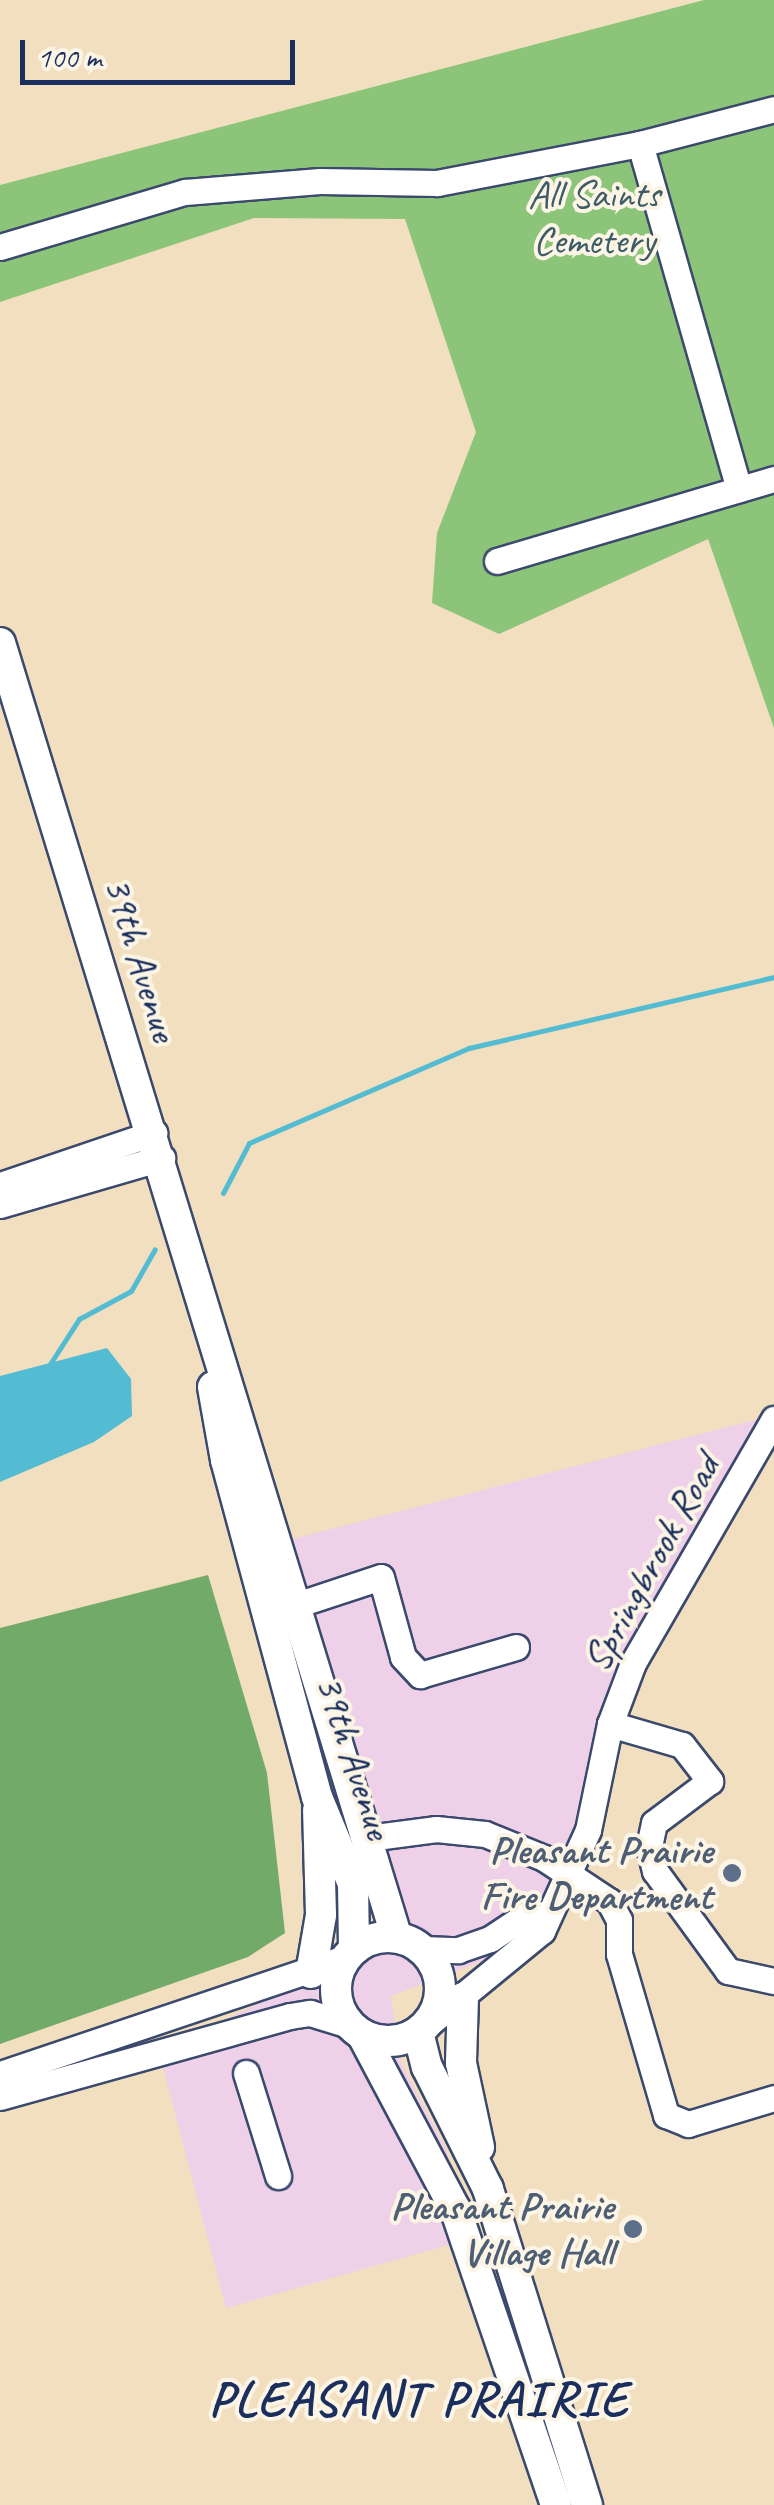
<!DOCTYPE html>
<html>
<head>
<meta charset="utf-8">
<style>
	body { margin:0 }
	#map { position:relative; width:774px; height:2505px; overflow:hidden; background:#f1dfbf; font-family:Caveat,sans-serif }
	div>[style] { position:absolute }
	.built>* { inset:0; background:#eed0e8 }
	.green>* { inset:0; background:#8cc579 }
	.forest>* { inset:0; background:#71aa69 }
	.water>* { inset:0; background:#54bcd2 }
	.stream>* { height:5px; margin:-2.5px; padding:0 2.5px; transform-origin:2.5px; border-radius:2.5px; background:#54bcd2 }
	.roads { filter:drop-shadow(2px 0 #3b496d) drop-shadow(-2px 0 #3b496d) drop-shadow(0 2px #3b496d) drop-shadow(0 -2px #3b496d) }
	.minor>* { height:25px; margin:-12.5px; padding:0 12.5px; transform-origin:12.5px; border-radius:12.5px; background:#fff }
	.major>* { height:30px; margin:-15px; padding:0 15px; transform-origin:15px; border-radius:15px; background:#fff }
	.major>.ring { margin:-15px; padding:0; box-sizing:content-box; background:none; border:30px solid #fff; border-radius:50% }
	.dots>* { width:28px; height:28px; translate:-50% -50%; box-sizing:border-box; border:5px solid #fcf5e5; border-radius:50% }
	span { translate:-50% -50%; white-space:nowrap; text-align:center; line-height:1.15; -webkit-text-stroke:8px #fcf5e5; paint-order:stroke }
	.park-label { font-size:40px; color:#3d5c66 }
	.street-label { font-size:40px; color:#1b2f5e }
	.service-label { font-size:40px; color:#4e5e75; font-weight:700 }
	.right { translate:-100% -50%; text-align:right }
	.district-label { font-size:50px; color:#1b2f5e; font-weight:700; letter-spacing:2.5px }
	.scale { position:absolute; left:20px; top:40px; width:275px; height:45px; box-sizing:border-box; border:5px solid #1b2f5e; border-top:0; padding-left:12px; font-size:30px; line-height:35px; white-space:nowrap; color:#1b2f5e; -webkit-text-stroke:8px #fcf5e5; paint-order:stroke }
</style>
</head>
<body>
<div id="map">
	<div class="built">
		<i style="clip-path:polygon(774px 1415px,663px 1607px,574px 1867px,520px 1934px,488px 1959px,391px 1996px,400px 2060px,447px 2151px,466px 2240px,226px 2308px,159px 2052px,360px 1954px,374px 1921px,364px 1826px,277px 1543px)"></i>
	</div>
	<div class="green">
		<i style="clip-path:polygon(704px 0,774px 0,774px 728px,708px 539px,499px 634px,432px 603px,437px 533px,476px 432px,405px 219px,254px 218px,0 302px,0 185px)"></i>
	</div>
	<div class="forest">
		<i style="clip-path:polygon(208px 1575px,267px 1773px,285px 1933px,248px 1957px,0 2044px,0 1628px)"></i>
	</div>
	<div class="water">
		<i style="clip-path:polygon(107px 1348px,131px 1379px,132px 1416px,94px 1442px,0 1482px,0 1376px)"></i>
	</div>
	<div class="stream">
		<i style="left:223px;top:1193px;width:56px;rotate:-62.5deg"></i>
		<i style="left:249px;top:1143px;width:240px;rotate:-23.4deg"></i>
		<i style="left:469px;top:1048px;width:313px;rotate:-13.1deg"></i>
		<i style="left:50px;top:1364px;width:54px;rotate:-57.2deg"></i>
		<i style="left:79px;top:1319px;width:59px;rotate:-28.3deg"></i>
		<i style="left:131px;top:1291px;width:48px;rotate:-60.3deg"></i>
	</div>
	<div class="roads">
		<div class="minor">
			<i style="left:640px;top:144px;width:359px;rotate:74deg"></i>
			<i style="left:0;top:247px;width:193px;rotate:-16.6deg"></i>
			<i style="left:185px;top:192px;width:135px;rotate:-4.7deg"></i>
			<i style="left:320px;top:181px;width:117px;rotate:1deg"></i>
			<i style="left:437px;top:183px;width:207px;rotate:-10.9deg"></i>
			<i style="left:640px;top:144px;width:138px;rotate:-14.6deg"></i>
			<i style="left:497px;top:561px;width:289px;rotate:-16.5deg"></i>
			<i style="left:0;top:1185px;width:163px;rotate:-18.7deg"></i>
			<i style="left:0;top:1205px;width:169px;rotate:-16.2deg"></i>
			<i style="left:296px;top:1605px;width:89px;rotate:-18.2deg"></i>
			<i style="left:381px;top:1577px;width:83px;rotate:74.6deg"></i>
			<i style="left:403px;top:1657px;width:25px;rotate:47deg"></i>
			<i style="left:420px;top:1675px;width:100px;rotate:-16.3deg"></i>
			<i style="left:610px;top:1724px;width:75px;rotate:16.3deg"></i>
			<i style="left:682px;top:1745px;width:46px;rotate:52.1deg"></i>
			<i style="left:710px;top:1781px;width:70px;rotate:143.1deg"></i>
			<i style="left:654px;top:1823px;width:25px;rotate:102deg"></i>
			<i style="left:649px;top:1847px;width:25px;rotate:76deg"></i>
			<i style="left:655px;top:1871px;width:124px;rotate:53.9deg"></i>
			<i style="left:728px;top:1971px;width:47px;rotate:12.3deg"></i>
			<i style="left:368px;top:1838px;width:69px;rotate:-7.5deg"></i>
			<i style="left:436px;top:1829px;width:49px;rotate:5.8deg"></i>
			<i style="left:485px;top:1834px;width:64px;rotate:22.1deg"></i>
			<i style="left:544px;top:1858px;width:78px;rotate:33.5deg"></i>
			<i style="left:609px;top:1901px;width:21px;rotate:62deg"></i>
			<i style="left:619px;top:1920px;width:34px;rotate:90deg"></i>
			<i style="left:619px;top:1954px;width:168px;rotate:73.7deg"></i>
			<i style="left:666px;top:2115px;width:24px;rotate:22deg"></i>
			<i style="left:688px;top:2124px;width:90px;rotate:-16.8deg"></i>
			<i style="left:422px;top:1949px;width:36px;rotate:2deg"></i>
			<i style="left:458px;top:1950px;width:34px;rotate:-19deg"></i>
			<i style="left:490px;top:1939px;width:43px;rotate:-33.7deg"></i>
			<i style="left:526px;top:1915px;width:20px;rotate:-3deg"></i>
			<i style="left:427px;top:2025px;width:149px;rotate:-39.3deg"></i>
			<i style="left:542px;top:1931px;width:111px;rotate:-65.5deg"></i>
			<i style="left:588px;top:1830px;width:108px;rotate:-78.3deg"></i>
			<i style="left:610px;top:1724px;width:65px;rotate:-69.3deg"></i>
			<i style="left:633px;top:1663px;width:282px;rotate:-60deg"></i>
			<i style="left:246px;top:2073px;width:108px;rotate:72.7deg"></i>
			<i style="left:0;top:2074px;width:364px;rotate:-18.6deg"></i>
			<i style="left:0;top:2097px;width:301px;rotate:-15.6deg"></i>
			<i style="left:290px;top:2016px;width:20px;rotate:-9deg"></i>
			<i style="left:310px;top:2013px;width:41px;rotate:17.1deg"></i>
		</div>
		<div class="major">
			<i style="left:0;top:643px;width:1354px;rotate:72.96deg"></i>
			<i style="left:213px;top:1387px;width:74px;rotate:79.9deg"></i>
			<i style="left:226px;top:1460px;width:349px;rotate:74.9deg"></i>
			<i style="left:317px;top:1797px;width:94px;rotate:67.5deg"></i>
			<i style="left:353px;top:1884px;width:65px;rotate:89.1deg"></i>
			<i class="ring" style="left:336px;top:1937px;width:74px;height:74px"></i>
			<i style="left:311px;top:1973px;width:59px;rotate:-80.2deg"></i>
			<i style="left:321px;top:1915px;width:105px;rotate:-91.6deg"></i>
			<i style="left:463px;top:1998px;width:65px;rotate:91.8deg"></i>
			<i style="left:461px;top:2063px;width:86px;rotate:77.9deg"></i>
			<i style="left:418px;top:2032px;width:36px;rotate:76deg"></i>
			<i style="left:427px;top:2067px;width:136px;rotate:63.4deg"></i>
			<i style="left:488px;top:2189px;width:331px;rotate:72.6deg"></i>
			<i style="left:363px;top:2036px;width:198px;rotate:62deg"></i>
			<i style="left:456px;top:2211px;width:311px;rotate:71.2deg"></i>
		</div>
	</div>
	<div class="dots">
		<i style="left:732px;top:1873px;background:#5c6f8a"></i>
		<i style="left:633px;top:2229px;background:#5c6f8a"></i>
	</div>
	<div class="park-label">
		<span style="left:594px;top:217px">All Saints<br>Cemetery</span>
	</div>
	<div class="street-label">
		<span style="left:141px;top:959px;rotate:73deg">39th Avenue</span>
		<span style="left:651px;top:1563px;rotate:-61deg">Springbrook Road</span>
		<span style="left:354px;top:1757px;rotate:72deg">39th Avenue</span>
	</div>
	<div class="service-label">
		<span class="right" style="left:712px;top:1873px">Pleasant Prairie<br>Fire Department</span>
		<span class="right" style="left:613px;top:2229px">Pleasant Prairie<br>Village Hall</span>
	</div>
	<div class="district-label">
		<span style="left:419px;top:2399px">PLEASANT PRAIRIE</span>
	</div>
	<div class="scale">100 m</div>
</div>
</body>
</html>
